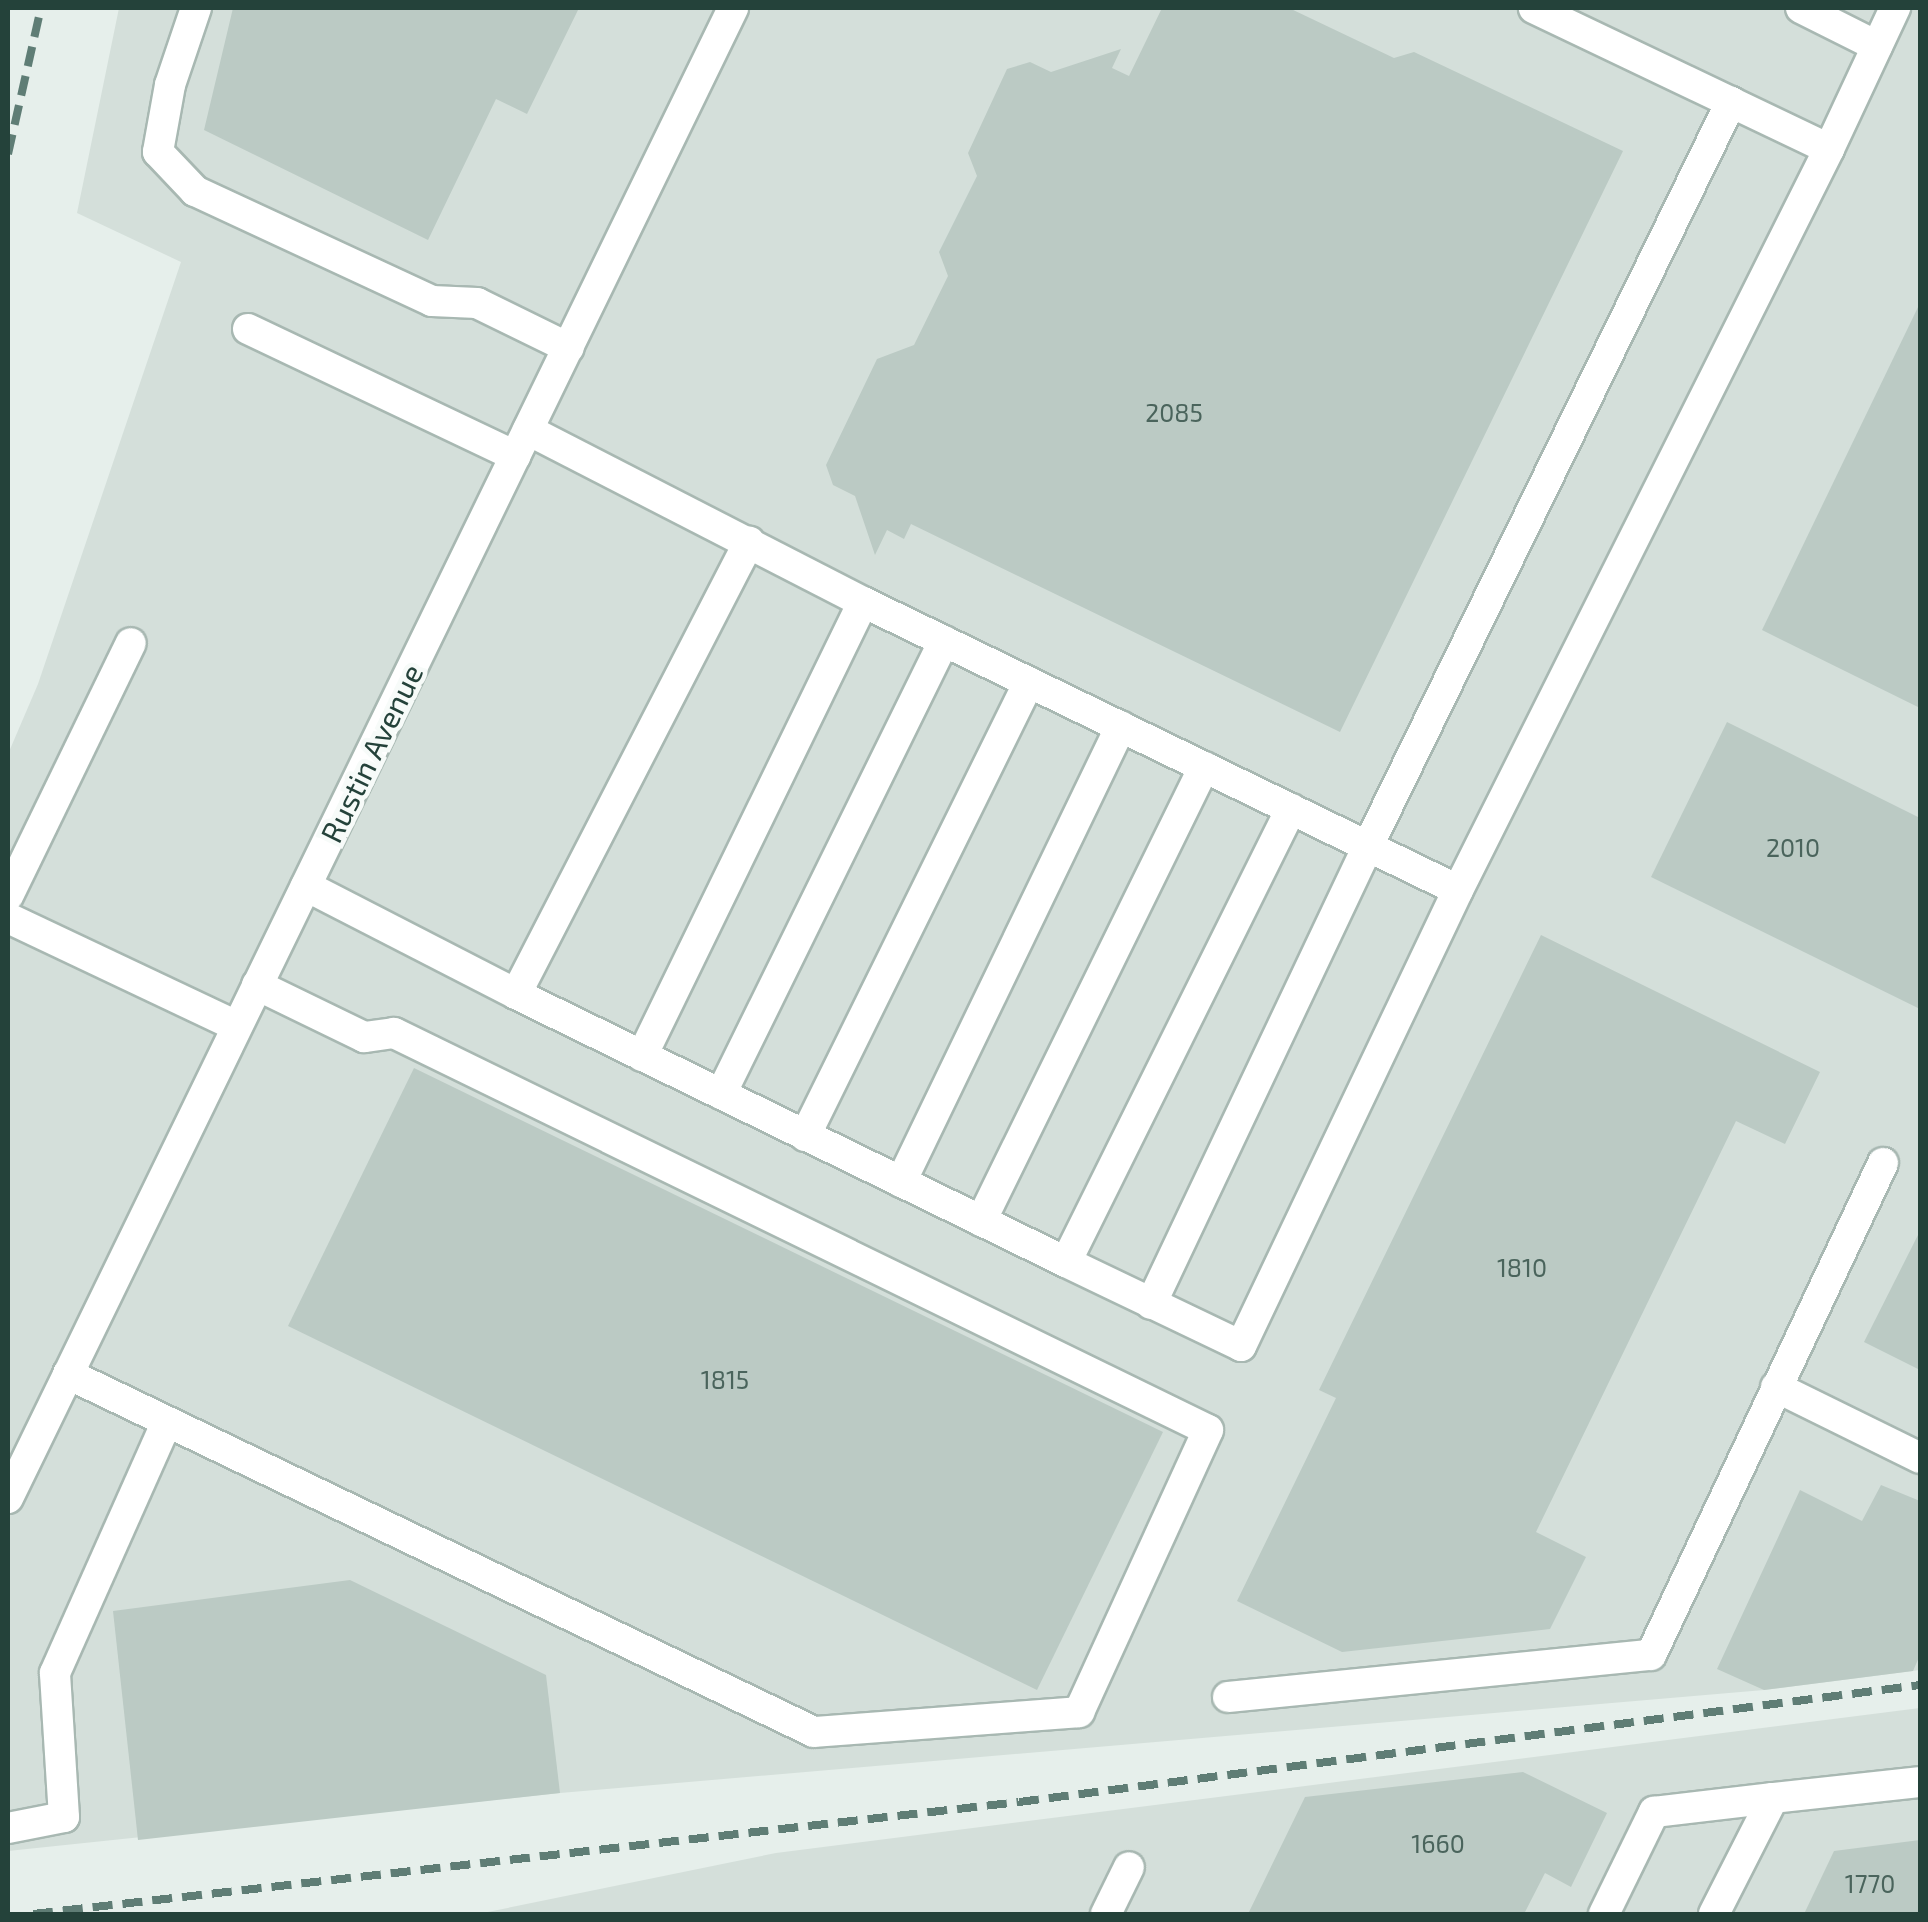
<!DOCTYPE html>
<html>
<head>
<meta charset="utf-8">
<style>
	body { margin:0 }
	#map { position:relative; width:1928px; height:1922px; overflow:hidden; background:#e6efeb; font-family:"Exo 2",sans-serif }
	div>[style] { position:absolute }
	.built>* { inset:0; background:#d4dfda }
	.building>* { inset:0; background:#bbcac4 }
	.roads { filter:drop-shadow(2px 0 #a8b8b2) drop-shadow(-2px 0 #a8b8b2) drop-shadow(0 2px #a8b8b2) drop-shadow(0 -2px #a8b8b2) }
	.minor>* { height:30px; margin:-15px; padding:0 15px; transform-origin:15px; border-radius:15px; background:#fff }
	.rail>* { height:8px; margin-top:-4px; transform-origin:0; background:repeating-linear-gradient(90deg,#5f7d75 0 20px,transparent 0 30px) }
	span { translate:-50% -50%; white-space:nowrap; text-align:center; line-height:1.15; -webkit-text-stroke:9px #f7fbf9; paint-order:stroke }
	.number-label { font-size:25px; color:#4a645c }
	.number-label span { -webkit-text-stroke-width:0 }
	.street-label { font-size:30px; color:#24423a }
	.frame { position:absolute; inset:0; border:10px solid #24423a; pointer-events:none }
</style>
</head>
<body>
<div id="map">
	<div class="built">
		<i style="clip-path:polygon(119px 8px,1920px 8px,1920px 1670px,1764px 1690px,560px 1793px,8px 1851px,8px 754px,38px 684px,181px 262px,77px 213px)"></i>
		<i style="clip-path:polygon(1920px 1708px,1920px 1914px,478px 1914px,776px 1853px)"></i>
	</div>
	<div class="building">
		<i style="clip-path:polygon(233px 8px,579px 8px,527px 114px,496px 99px,428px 240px,204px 130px)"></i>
		<i style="clip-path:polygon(1162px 8px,1289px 8px,1394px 58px,1414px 52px,1623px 151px,1340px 732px,911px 524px,904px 539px,887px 530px,875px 555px,855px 496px,833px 485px,826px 465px,877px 359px,914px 345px,948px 276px,939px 252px,977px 176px,968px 153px,1007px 69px,1030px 62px,1051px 72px,1121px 49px,1112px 68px,1129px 76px)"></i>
		<i style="clip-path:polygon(1920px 303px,1920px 708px,1762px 630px)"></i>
		<i style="clip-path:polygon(1727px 722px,1920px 818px,1920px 1009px,1651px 877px)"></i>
		<i style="clip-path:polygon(1541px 935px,1820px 1072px,1785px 1144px,1736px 1121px,1536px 1532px,1586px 1557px,1550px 1629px,1342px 1652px,1237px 1601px,1336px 1398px,1319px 1390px)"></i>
		<i style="clip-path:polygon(414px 1068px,1163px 1432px,1037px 1690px,288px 1326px)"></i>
		<i style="clip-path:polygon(1920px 1231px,1920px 1370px,1864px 1342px)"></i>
		<i style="clip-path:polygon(1881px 1485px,1920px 1501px,1920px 1655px,1913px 1671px,1764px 1690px,1717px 1669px,1800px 1490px,1862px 1521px)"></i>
		<i style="clip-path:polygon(350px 1580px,546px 1675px,560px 1793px,138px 1840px,113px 1611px)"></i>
		<i style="clip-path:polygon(1523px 1772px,1607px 1813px,1571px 1887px,1545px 1873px,1524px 1914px,1248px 1914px,1305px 1797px)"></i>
		<i style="clip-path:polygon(1920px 1840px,1920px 1914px,1804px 1914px,1834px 1851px)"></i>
	</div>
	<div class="roads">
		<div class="minor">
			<i style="left:196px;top:8px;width:81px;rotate:108.7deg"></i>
			<i style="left:170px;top:85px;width:68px;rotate:100.2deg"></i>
			<i style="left:158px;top:152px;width:54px;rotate:46.5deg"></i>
			<i style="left:195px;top:191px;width:261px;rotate:24.9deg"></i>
			<i style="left:432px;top:301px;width:45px;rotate:2.5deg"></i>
			<i style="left:477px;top:303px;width:102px;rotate:26.1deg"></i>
			<i style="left:1801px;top:8px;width:85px;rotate:26.6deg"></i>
			<i style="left:1829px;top:149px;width:156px;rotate:-64.9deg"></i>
			<i style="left:248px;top:329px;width:296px;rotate:25.4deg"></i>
			<i style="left:528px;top:430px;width:377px;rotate:27.2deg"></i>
			<i style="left:863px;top:602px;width:661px;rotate:25.83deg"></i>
			<i style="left:1458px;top:890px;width:829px;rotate:-63.4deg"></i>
			<i style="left:1829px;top:149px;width:327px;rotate:-154.5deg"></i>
			<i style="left:306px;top:886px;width:236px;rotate:27.2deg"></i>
			<i style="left:516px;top:994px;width:612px;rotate:25.98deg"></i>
			<i style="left:1066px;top:1262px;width:506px;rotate:-63.59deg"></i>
			<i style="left:8px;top:896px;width:281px;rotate:-64.1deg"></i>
			<i style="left:8px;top:918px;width:252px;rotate:25.3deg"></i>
			<i style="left:516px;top:994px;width:509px;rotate:-62.73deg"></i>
			<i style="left:642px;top:1056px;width:505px;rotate:-64.04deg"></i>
			<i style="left:721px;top:1094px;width:505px;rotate:-63.79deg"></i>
			<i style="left:805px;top:1136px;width:506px;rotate:-63.74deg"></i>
			<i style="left:901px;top:1182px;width:506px;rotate:-64.24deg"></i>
			<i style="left:981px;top:1221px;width:506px;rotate:-63.84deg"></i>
			<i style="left:1066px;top:1262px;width:194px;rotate:25.6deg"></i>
			<i style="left:1241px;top:1346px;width:505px;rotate:-64.55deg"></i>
			<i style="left:1151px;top:1304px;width:507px;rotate:-64.65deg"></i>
			<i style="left:1368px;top:846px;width:828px;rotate:-63.99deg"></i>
			<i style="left:68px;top:1374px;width:827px;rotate:25.64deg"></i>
			<i style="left:814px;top:1732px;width:266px;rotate:-4.3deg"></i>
			<i style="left:1079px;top:1712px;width:310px;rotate:-65.4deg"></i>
			<i style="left:1208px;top:1430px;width:906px;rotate:-154deg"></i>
			<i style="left:394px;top:1033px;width:30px;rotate:172deg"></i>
			<i style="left:364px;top:1037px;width:119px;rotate:-154.1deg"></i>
			<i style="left:1776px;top:1387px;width:161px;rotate:26.2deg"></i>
			<i style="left:8px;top:1498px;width:1657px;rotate:-64.05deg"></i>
			<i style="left:1228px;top:1697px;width:425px;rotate:-5.7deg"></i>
			<i style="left:1651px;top:1655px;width:544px;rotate:-64.75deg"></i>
			<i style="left:1773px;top:1798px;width:148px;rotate:-6.2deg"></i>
			<i style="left:8px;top:1828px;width:57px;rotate:-11.1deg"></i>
			<i style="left:64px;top:1817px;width:144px;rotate:-93.6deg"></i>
			<i style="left:55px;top:1673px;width:275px;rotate:-66deg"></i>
			<i style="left:1106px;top:1914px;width:52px;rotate:-63.9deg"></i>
			<i style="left:1604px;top:1914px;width:114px;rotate:-63.9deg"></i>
			<i style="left:1654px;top:1812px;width:120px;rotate:-6.7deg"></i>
			<i style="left:1773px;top:1798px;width:130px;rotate:117deg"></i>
		</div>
	</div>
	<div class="rail">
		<i style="left:8px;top:154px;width:150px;rotate:-77.3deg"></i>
		<i style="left:33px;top:1914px;width:992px;rotate:-6.48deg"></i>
		<i style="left:1019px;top:1802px;width:909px;rotate:-7.4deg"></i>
	</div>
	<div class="number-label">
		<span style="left:1174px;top:412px">2085</span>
		<span style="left:1793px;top:847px">2010</span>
		<span style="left:1522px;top:1267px">1810</span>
		<span style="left:725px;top:1379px">1815</span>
		<span style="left:1438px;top:1843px">1660</span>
		<span style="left:1870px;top:1883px">1770</span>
	</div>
	<div class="street-label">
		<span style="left:371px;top:753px;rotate:-64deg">Rustin Avenue</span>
	</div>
	<div class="frame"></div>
</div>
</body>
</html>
